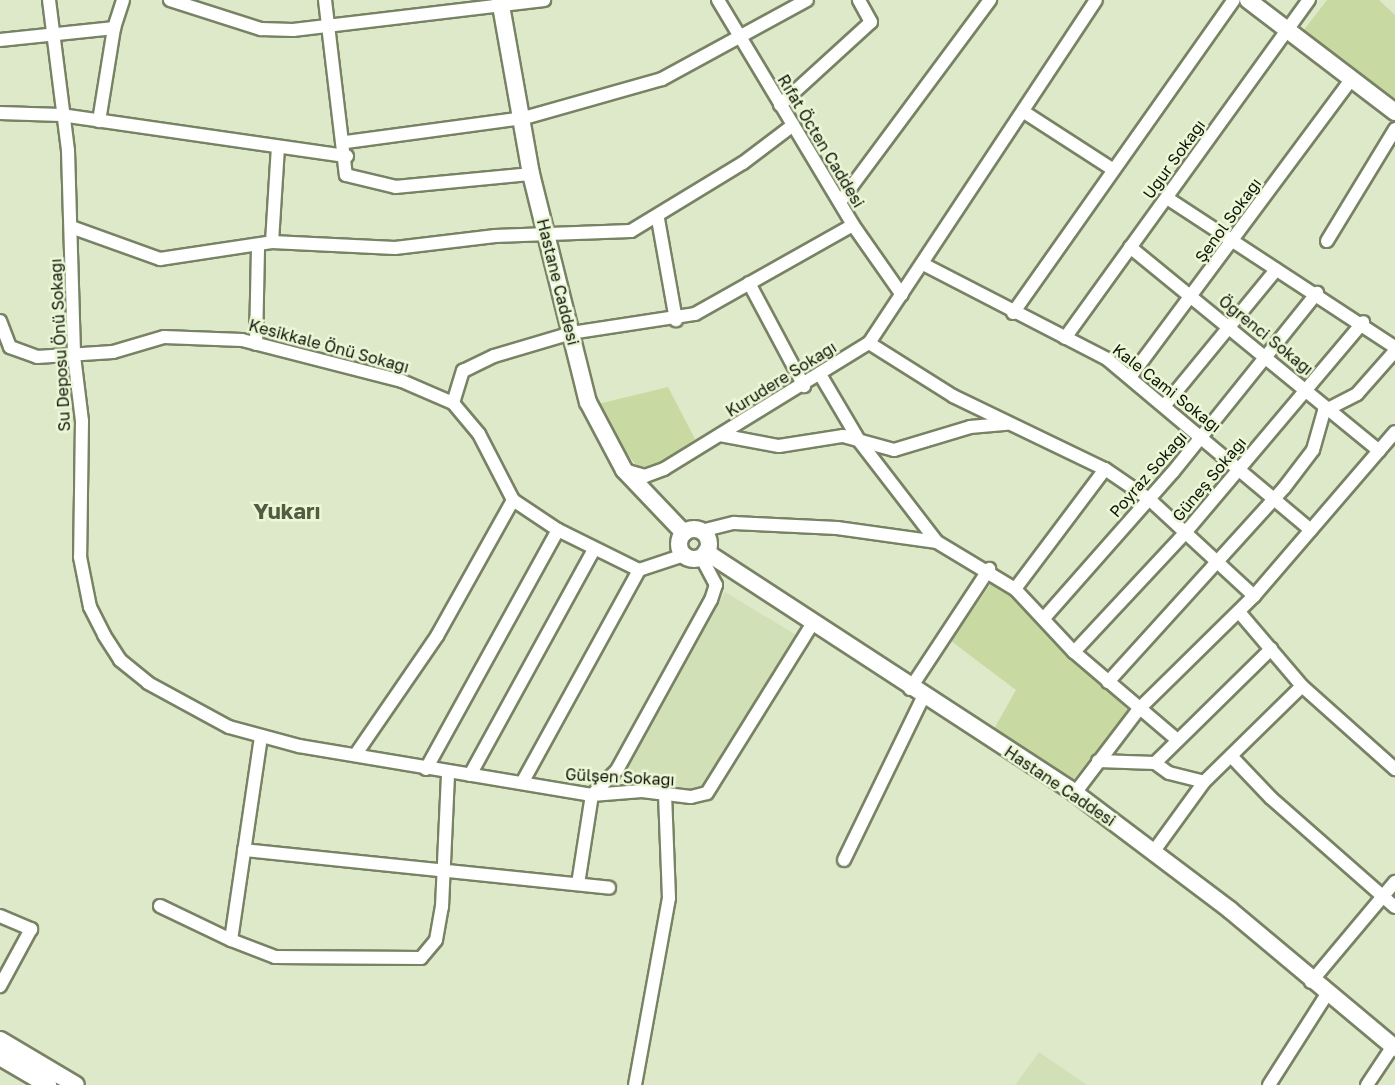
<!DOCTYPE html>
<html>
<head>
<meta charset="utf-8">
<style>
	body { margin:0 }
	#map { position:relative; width:1395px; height:1085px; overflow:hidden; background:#dee9c9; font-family:"Golos Text",sans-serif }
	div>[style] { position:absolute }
	.built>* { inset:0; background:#d2e0b8 }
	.green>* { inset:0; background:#c8daa2 }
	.roads { filter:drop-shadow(2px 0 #788264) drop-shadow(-2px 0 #788264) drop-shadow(0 2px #788264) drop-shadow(0 -2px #788264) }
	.street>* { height:12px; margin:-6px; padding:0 6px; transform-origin:6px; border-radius:6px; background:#fff }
	.secondary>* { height:16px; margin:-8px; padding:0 8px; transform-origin:8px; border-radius:8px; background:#fff }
	.secondary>.ring { margin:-8px; padding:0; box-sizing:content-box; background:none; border:16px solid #fff; border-radius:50% }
	span { translate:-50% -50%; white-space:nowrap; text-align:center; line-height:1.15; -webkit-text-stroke:5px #ebf7d6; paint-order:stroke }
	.street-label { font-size:16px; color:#101308 }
	.district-label { font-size:22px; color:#535c40; font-weight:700 }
</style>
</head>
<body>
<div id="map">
	<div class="built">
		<i style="clip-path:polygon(725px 592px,798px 636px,700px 795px,642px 791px,623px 770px)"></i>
		<i style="clip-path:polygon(1039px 1052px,1087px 1085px,1015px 1085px)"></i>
	</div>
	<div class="green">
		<i style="clip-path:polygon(1327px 0,1379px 0,1395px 15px,1395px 98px,1303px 31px)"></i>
		<i style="clip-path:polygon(668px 387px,695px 439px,645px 476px,607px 429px,598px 404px)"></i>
		<i style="clip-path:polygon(992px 582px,1038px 615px,1057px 644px,1129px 711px,1071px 782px,994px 729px,1016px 690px,951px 641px)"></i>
	</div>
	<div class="roads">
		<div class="street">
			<i style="left:49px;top:0;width:152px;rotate:82.8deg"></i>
			<i style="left:68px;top:151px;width:205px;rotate:88.3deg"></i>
			<i style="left:74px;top:356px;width:65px;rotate:83deg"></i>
			<i style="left:82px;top:421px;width:136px;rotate:90.8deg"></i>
			<i style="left:80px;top:557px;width:51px;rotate:78.7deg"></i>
			<i style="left:90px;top:607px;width:31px;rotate:63deg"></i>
			<i style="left:104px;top:635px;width:30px;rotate:57deg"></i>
			<i style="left:120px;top:660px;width:36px;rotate:39deg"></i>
			<i style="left:148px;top:683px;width:92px;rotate:28.5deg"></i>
			<i style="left:229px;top:727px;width:73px;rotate:15.2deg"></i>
			<i style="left:299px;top:746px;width:297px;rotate:9.5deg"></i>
			<i style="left:592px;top:795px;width:50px;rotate:-4.6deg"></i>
			<i style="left:642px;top:791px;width:49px;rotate:7deg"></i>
			<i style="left:691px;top:797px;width:16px;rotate:-14deg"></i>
			<i style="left:707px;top:793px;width:200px;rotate:-58.1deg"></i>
			<i style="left:170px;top:0;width:96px;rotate:17.7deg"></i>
			<i style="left:261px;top:29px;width:32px;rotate:2deg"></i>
			<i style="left:293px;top:30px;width:253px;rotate:-6.8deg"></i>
			<i style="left:325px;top:0;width:176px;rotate:83.2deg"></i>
			<i style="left:346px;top:175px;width:51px;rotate:13.5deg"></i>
			<i style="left:396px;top:187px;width:136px;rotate:-5.5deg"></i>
			<i style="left:718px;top:0;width:262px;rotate:59deg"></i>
			<i style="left:853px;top:225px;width:85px;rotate:55deg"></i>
			<i style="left:0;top:40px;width:115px;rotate:-6deg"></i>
			<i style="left:114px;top:28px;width:29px;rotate:-72deg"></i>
			<i style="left:780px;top:105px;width:123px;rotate:-42.4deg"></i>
			<i style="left:871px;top:22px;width:25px;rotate:-119deg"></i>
			<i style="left:1024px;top:112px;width:105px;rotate:32.9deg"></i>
			<i style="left:0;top:113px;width:61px;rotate:1.9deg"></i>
			<i style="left:61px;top:115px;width:289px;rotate:8.2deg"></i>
			<i style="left:99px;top:121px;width:94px;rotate:-80.8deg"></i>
			<i style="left:346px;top:142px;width:180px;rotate:-7.7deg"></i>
			<i style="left:524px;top:118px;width:143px;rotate:-15.8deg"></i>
			<i style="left:662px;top:79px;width:165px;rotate:-28.6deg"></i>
			<i style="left:1167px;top:198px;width:272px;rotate:33.2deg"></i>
			<i style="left:840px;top:202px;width:252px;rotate:-53.4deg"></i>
			<i style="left:658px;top:219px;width:103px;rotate:79.9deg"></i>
			<i style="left:71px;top:227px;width:95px;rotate:19.8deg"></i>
			<i style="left:160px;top:259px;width:113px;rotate:-8.6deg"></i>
			<i style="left:272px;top:242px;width:95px;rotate:-86.4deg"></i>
			<i style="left:1327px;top:241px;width:131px;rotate:-58.7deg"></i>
			<i style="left:272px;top:242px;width:123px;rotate:2.8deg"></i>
			<i style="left:395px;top:248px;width:101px;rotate:-6.8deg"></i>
			<i style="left:495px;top:236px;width:136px;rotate:-2.1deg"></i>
			<i style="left:631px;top:231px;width:131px;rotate:-31.3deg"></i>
			<i style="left:743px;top:163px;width:63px;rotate:-37.2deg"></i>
			<i style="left:1130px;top:247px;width:322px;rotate:39.3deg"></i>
			<i style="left:923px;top:264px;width:207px;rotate:27.3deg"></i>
			<i style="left:1107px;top:359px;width:266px;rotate:40deg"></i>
			<i style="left:749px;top:283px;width:117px;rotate:61.9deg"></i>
			<i style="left:1013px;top:313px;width:383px;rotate:-54.8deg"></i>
			<i style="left:0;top:321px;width:28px;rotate:69deg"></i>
			<i style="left:10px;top:347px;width:29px;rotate:20deg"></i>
			<i style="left:37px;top:357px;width:76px;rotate:-3.8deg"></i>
			<i style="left:113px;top:352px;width:53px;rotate:-16.4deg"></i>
			<i style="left:164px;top:337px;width:78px;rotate:2.2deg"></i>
			<i style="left:242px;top:340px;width:165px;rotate:14.4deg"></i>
			<i style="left:402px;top:381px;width:56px;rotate:23.3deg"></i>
			<i style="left:453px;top:403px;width:40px;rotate:50deg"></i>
			<i style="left:479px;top:434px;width:74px;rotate:62.7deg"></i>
			<i style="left:513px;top:500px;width:54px;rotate:33.7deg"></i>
			<i style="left:558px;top:530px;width:90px;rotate:26.3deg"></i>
			<i style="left:1065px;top:338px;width:417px;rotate:-54.2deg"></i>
			<i style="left:869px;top:343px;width:99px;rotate:32.2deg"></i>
			<i style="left:953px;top:396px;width:169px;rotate:25.7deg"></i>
			<i style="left:1105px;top:469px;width:53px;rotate:34.3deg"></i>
			<i style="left:1149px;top:499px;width:143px;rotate:42.7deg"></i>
			<i style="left:256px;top:344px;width:96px;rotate:-88.8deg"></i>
			<i style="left:821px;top:376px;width:77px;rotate:59.4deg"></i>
			<i style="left:860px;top:442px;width:126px;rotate:52.4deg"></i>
			<i style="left:1131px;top:376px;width:366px;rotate:-53.4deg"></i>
			<i style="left:453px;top:403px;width:34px;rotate:-73deg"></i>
			<i style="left:463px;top:371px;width:34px;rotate:-26deg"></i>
			<i style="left:494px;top:356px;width:80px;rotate:-16.6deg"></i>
			<i style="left:571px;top:333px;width:125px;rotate:-8.7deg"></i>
			<i style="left:695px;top:314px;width:181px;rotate:-29.4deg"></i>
			<i style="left:1165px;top:405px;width:175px;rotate:-50.6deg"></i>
			<i style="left:720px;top:435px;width:60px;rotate:10.6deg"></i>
			<i style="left:779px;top:446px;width:65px;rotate:-8.9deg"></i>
			<i style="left:843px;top:436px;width:53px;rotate:15.4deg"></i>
			<i style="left:894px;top:450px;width:79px;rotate:-16.8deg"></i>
			<i style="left:970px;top:427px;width:37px;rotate:-5deg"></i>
			<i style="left:624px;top:470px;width:22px;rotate:16deg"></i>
			<i style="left:645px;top:476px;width:20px;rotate:-20deg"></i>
			<i style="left:664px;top:469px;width:241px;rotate:-31.6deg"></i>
			<i style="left:869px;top:343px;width:411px;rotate:-56.5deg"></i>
			<i style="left:701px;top:531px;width:34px;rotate:-14deg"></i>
			<i style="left:734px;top:523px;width:103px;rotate:2.8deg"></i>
			<i style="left:837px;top:528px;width:101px;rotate:8deg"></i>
			<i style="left:937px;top:542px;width:91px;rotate:31.1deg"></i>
			<i style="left:1015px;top:589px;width:86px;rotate:46.9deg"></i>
			<i style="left:1074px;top:652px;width:133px;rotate:40.4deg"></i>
			<i style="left:1015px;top:589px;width:150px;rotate:-53.1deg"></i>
			<i style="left:1239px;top:612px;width:97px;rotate:49.6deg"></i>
			<i style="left:1302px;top:686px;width:125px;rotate:41.7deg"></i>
			<i style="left:1045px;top:617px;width:193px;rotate:-48.6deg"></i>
			<i style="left:1173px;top:472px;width:230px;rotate:-51.2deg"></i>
			<i style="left:1074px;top:652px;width:163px;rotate:-47deg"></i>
			<i style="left:1185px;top:533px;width:276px;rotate:-49.8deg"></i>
			<i style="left:1108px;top:682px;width:262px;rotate:-47.8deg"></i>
			<i style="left:1284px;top:488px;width:48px;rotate:-52.7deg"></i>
			<i style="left:1313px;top:450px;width:41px;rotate:-74.2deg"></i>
			<i style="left:1324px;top:411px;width:37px;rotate:-27deg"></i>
			<i style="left:1357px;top:394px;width:57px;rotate:-48.5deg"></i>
			<i style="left:910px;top:689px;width:144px;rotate:-56.6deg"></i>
			<i style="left:356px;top:754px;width:143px;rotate:-55.5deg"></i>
			<i style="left:437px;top:636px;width:156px;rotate:-60.8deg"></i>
			<i style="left:1231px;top:756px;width:58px;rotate:46.4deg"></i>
			<i style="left:1271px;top:798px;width:165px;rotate:41.3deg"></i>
			<i style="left:1098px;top:761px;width:57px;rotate:2deg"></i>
			<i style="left:1155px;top:763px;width:163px;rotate:-44.5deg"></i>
			<i style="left:1155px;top:763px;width:17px;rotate:36deg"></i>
			<i style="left:1169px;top:773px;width:36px;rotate:14deg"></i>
			<i style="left:426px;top:769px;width:273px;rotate:-61.1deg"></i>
			<i style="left:470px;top:775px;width:258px;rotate:-61.2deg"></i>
			<i style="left:522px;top:783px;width:243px;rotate:-61.2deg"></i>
			<i style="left:639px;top:570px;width:47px;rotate:-18.4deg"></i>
			<i style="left:1075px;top:793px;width:106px;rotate:-52.7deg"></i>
			<i style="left:1139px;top:709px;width:161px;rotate:-44.5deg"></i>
			<i style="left:1254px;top:596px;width:216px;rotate:-49.3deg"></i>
			<i style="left:244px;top:850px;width:367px;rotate:5.9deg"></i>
			<i style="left:1154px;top:851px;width:85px;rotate:-54.1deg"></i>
			<i style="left:1204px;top:782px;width:137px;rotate:-44.4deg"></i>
			<i style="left:844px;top:860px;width:181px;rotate:-64.1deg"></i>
			<i style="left:578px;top:884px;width:90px;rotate:-81.1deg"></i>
			<i style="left:592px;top:795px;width:35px;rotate:-45deg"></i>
			<i style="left:617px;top:770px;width:194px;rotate:-61.1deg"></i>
			<i style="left:711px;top:600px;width:16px;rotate:-72deg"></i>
			<i style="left:716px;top:585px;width:32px;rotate:-118deg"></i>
			<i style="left:160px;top:906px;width:79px;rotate:25.6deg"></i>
			<i style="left:231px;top:940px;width:206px;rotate:-81.6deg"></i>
			<i style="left:0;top:916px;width:34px;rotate:23deg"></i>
			<i style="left:31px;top:929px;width:65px;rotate:118.5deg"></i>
			<i style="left:231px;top:940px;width:47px;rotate:21.1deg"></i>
			<i style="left:275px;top:957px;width:146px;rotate:0.4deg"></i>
			<i style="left:421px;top:958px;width:23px;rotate:-50deg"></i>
			<i style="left:436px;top:940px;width:34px;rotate:-80deg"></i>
			<i style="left:442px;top:907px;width:132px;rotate:-87.4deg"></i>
			<i style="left:1311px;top:982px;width:131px;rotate:-50deg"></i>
			<i style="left:635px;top:1085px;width:190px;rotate:-79.7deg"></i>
			<i style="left:669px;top:898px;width:102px;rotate:-92.2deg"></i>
			<i style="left:1269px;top:1085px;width:108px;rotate:-57.5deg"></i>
			<i style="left:1367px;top:1085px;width:47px;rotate:-56.3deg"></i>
		</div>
		<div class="secondary">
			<i style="left:500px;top:0;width:177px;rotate:79.9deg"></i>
			<i style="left:531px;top:174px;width:235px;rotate:76deg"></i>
			<i style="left:588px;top:402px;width:77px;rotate:62.1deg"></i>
			<i style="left:624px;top:470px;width:87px;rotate:46.4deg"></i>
			<i style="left:1248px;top:0;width:185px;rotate:37.3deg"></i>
			<i class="ring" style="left:679px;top:529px;width:14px;height:14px"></i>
			<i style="left:706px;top:552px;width:441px;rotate:33.1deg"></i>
			<i style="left:1075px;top:793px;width:194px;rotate:37deg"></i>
			<i style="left:1230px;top:910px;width:215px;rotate:39.9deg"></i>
			<i style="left:0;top:1040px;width:88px;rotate:30.6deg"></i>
			<i style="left:0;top:1057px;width:56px;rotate:30.3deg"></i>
		</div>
	</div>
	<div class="street-label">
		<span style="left:821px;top:141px;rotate:59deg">Rıfat Öcten Caddesi</span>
		<span style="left:1174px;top:159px;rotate:-54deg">Uğur Sokağı</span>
		<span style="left:1228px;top:220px;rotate:-54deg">Şenol Sokağı</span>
		<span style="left:558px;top:282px;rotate:76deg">Hastane Caddesi</span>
		<span style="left:1266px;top:335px;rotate:39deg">Öğrenci Sokağı</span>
		<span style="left:60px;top:345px;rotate:-93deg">Su Deposu Önü Sokağı</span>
		<span style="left:329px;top:346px;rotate:15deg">Kesikkale Önü Sokağı</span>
		<span style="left:781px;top:379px;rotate:-32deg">Kurudere Sokağı</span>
		<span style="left:1167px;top:388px;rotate:38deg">Kale Cami Sokağı</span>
		<span style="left:1148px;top:474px;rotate:-49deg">Poyraz Sokağı</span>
		<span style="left:1209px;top:479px;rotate:-50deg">Güneş Sokağı</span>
		<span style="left:620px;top:777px;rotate:3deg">Gülşen Sokağı</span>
		<span style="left:1060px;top:786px;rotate:34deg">Hastane Caddesi</span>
	</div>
	<div class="district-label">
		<span style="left:287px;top:511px">Yukarı</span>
	</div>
</div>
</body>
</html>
